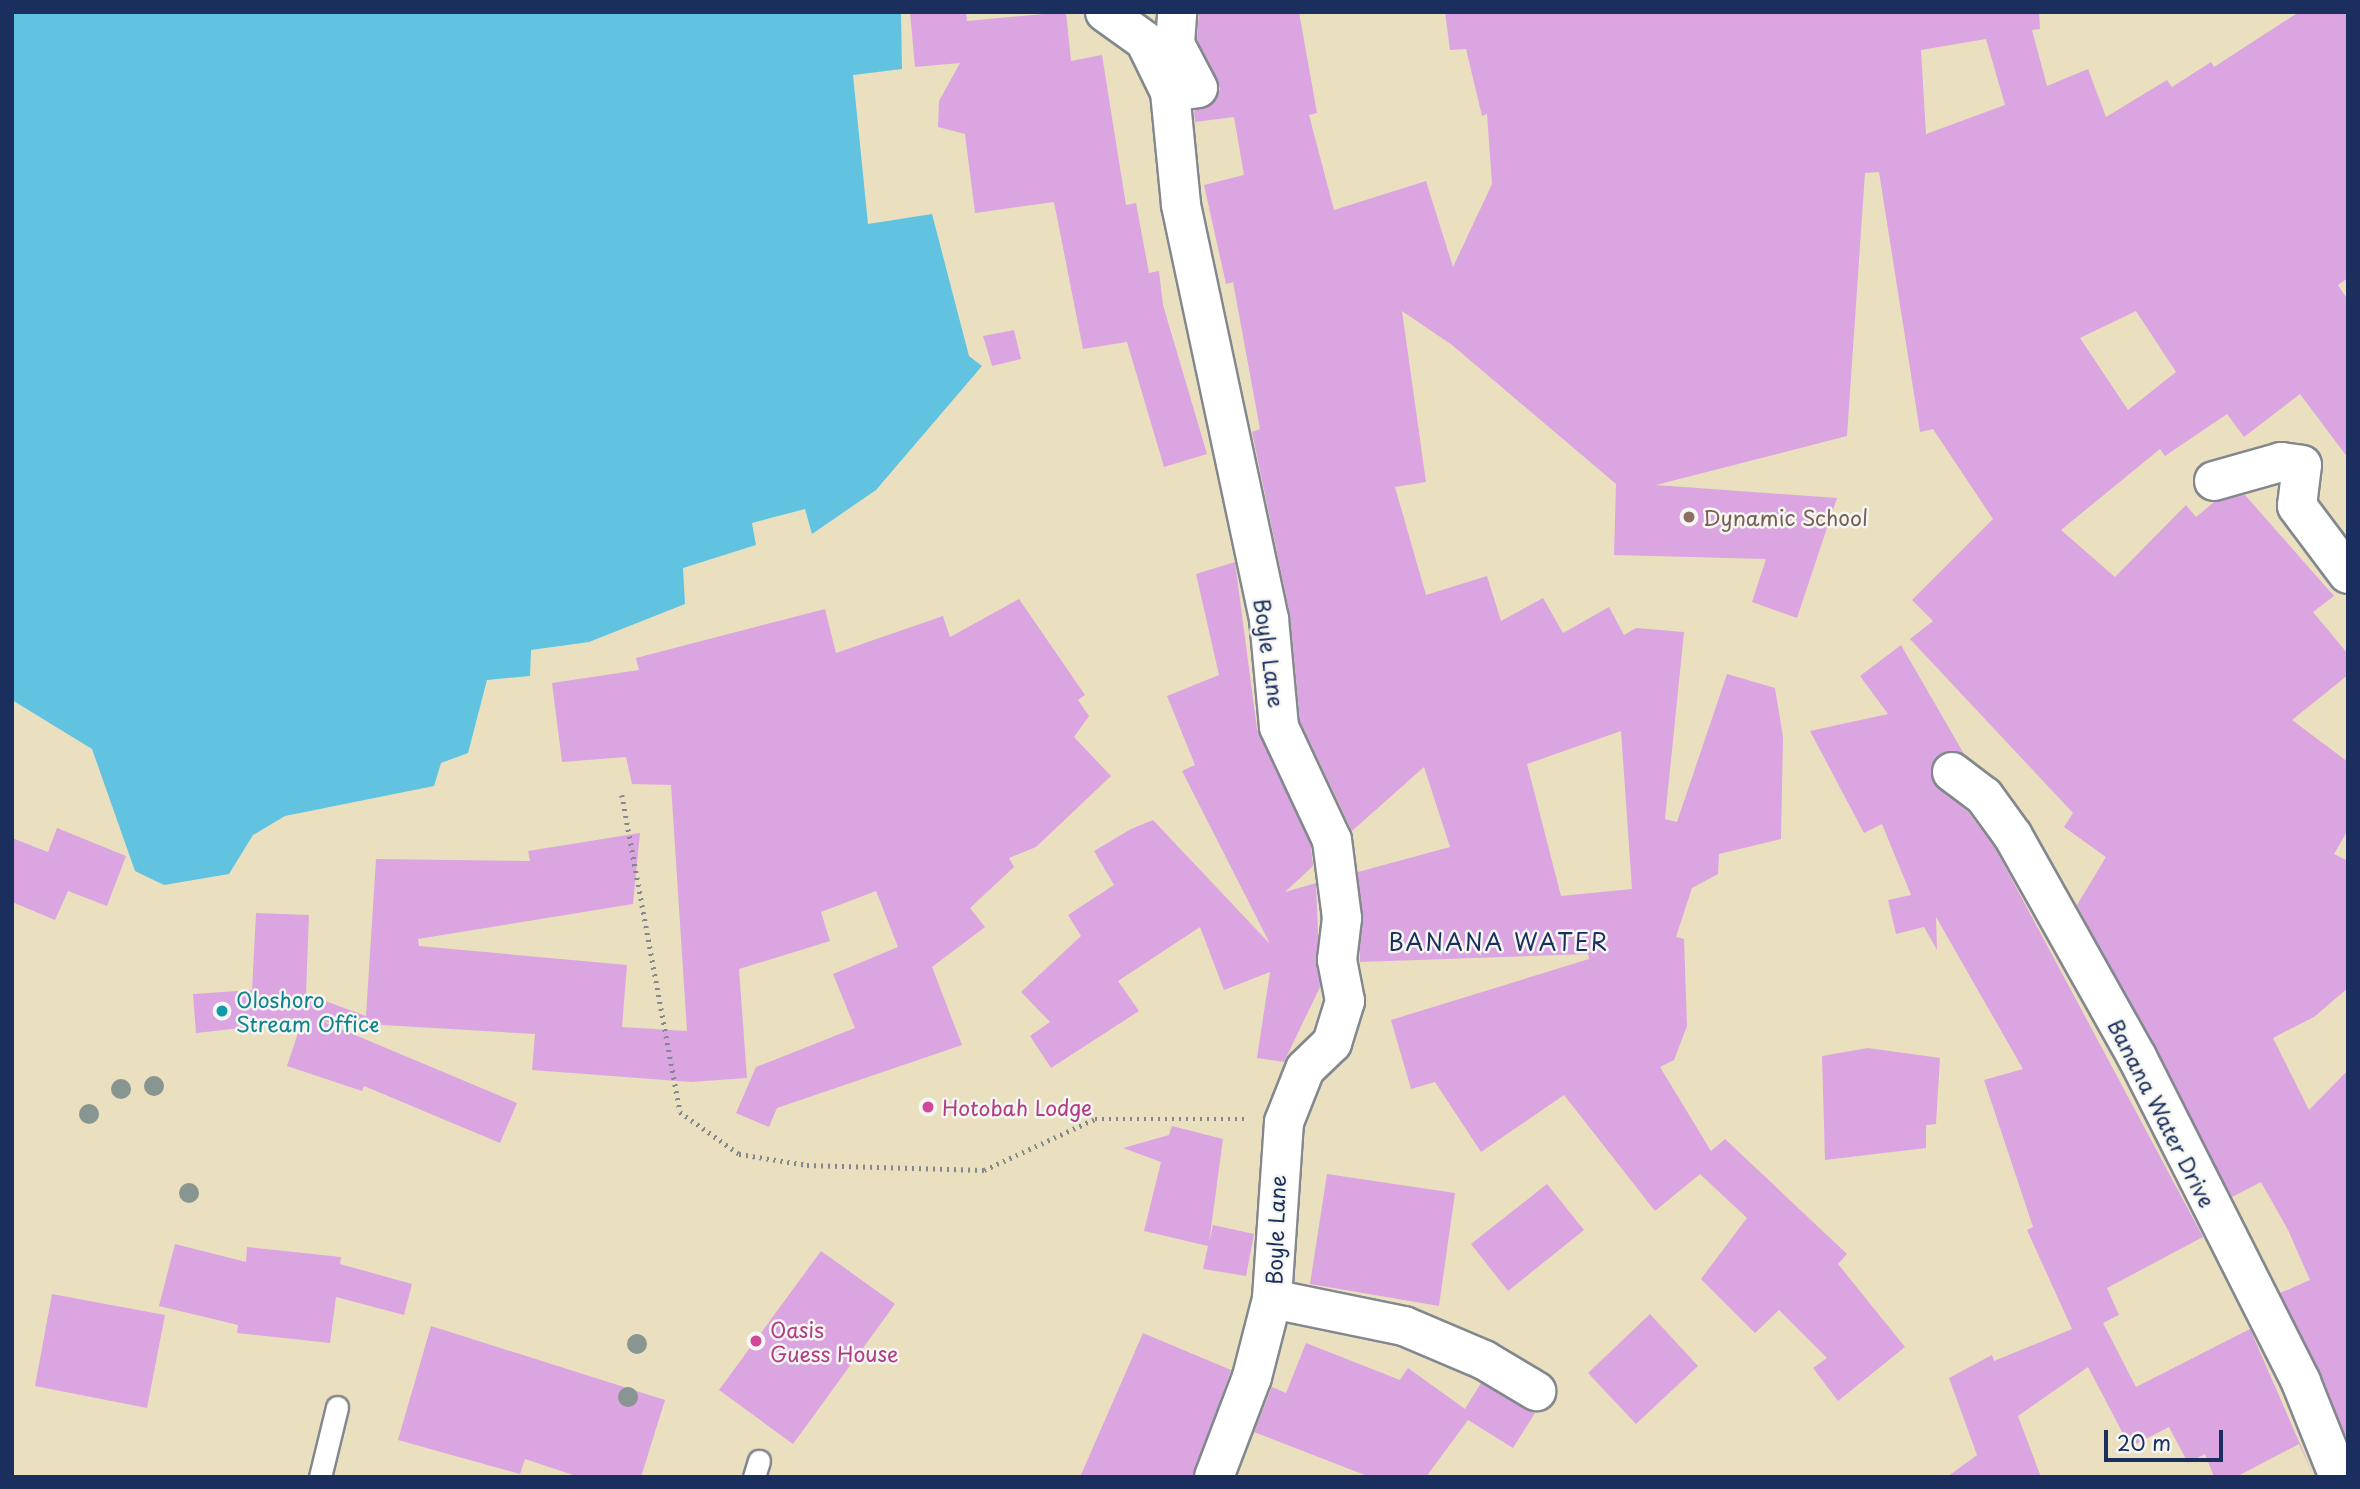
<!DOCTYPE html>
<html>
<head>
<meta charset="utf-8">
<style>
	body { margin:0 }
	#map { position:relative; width:2360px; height:1489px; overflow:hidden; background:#eae0bf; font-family:"Playpen Sans",sans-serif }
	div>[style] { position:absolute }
	.water>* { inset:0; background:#61c3df }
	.building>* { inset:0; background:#dba5e1 }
	.path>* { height:4.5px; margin-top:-2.25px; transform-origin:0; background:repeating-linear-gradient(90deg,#82888e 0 2px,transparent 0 7px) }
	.roads { filter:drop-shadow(2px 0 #82888e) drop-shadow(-2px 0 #82888e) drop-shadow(0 2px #82888e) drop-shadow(0 -2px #82888e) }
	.lane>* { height:21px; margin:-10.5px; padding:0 10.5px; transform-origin:10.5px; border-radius:10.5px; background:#fff }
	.street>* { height:38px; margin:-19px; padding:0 19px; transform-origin:19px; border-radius:19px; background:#fff }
	.trees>* { width:20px; height:20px; margin:-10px; border-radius:50%; background:#889590 }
	.dots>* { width:19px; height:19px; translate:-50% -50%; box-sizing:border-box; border:4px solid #f6f6f2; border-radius:50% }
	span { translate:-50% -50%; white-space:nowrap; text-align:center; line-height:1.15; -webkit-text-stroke:5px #f6f6f2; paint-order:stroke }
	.education-label { font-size:21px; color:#785e54 }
	.left { translate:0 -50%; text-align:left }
	.street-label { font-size:21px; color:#1b2f5e }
	.culture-label { font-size:21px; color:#0d838f }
	.hotel-label { font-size:21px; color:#b23c85 }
	.neighbourhood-label { font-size:23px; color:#1b2f5e; letter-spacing:2px }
	.frame { position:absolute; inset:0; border:14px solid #1b2f5e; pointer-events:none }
	.scale { position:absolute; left:2104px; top:1430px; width:119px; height:32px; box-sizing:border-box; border:4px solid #1b2f5e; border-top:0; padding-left:9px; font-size:21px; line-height:24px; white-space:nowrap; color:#1b2f5e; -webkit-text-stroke:5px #f6f6f2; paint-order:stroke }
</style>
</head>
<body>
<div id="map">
	<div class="water">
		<i style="clip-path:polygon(12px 12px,901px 12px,902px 69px,853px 75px,868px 224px,932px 214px,969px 356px,982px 366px,876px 490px,812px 534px,805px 509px,752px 523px,756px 545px,683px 568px,685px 604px,589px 642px,531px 650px,530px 676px,487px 680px,468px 753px,441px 763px,434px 786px,285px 816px,253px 835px,229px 874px,164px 885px,135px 871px,92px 749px,12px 700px)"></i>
	</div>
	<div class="building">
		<i style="clip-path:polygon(910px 12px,966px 12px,967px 21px,1066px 12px,1071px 61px,1102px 55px,1126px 205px,1136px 203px,1149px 273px,1159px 271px,1163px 305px,1207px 454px,1164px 467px,1127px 342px,1083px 349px,1054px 202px,975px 213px,965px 134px,938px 127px,939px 101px,960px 63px,915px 67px)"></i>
		<i style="clip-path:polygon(evenodd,1199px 12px,1299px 12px,1317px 113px,1309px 115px,1334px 210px,1426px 181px,1453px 267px,1492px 184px,1487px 114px,1482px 116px,1466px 49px,1450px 50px,1445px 12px,2039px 12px,2040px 29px,2032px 30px,2047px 86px,2088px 69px,2106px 117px,2167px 80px,2172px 87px,2211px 62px,2214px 67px,2299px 12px,2348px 12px,2348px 278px,2338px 285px,2348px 300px,2348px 458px,2300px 394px,2244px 437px,2227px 414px,2165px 456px,2160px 449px,2061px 530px,2115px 577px,2186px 505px,2196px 517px,2214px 502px,2245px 495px,2334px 596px,2313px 612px,2348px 654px,2348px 675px,2292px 720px,2348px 762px,2348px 830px,2334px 854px,2348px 861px,2348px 988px,2314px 1017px,2273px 1038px,2309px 1110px,2348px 1070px,2348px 1440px,2280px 1293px,2310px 1280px,2288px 1230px,2261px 1182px,2232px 1197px,2077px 905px,2106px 857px,2064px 827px,2073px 813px,1910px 639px,1933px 621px,1912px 600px,1993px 519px,1933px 429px,1920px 432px,1879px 172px,1865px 173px,1847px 436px,1656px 485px,1837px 498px,1797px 618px,1752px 602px,1766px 559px,1614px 555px,1616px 484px,1452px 345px,1402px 311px,1426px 482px,1395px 487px,1426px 595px,1487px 576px,1501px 621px,1543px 598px,1563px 633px,1609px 607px,1624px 635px,1636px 628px,1684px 632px,1665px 819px,1677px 822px,1727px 674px,1775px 688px,1783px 737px,1781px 839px,1719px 854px,1718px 874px,1692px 888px,1676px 937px,1684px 939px,1687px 1026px,1674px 1060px,1660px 1067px,1711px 1151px,1725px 1139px,1847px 1254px,1838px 1264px,1905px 1347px,1838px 1401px,1813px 1368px,1827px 1358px,1779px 1310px,1755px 1333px,1701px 1279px,1747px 1218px,1700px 1174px,1655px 1211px,1564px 1095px,1481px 1152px,1435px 1082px,1411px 1089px,1391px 1020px,1589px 959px,1588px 954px,1360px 962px,1358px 872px,1450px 847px,1424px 767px,1352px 831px,1300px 721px,1290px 615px,1252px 432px,1260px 429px,1233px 282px,1226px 284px,1204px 185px,1244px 175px,1234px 117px,1195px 122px,1194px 111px,1211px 105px,1220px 89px,1197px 39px,1199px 12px,1986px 39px,2005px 105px,1926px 134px,1921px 50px,1986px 39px,1199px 12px,2136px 311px,2176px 372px,2128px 410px,2080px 338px,2136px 311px,1199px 12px,1621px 731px,1632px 889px,1561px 896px,1527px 764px,1621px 731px)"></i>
		<i style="clip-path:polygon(1014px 330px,1021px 359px,992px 366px,983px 336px)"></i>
		<i style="clip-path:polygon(1235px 562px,1257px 729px,1311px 846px,1313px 866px,1285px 892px,1316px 883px,1320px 987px,1284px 1062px,1257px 1058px,1270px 972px,1224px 990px,1200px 927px,1118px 981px,1139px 1011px,1051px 1068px,1030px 1036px,1050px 1022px,1021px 992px,1081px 936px,1068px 915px,1114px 885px,1094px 851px,1131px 829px,1153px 820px,1270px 944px,1182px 771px,1195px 765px,1167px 696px,1219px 675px,1196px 574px)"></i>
		<i style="clip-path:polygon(1019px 599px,1085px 695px,1078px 700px,1089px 716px,1074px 737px,1111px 776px,1036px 847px,1009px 858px,1014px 867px,970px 908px,985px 927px,932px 967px,962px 1045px,777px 1108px,769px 1127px,736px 1113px,756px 1067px,855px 1028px,833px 974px,898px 947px,876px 891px,821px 912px,830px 941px,739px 969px,747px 1078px,691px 1082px,532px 1070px,535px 1034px,365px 1024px,366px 1017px,364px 1024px,324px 1022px,517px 1103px,500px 1143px,364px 1086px,362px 1091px,287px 1066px,302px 1021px,196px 1033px,193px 994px,252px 990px,256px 913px,309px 915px,306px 994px,366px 1016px,376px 859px,530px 861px,528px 851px,640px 833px,633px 904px,418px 939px,419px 946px,627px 965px,622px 1027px,687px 1031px,671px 785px,632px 784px,626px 757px,562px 762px,552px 683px,639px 670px,636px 658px,825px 609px,836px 653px,943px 616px,950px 637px)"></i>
		<i style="clip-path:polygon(1901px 645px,1964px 754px,1944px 752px,1935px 758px,1932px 781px,1968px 812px,1995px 848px,2203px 1237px,2107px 1288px,2119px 1315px,2103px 1323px,2136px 1387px,2250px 1329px,2314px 1476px,2299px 1444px,2236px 1477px,2214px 1477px,2205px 1454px,2188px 1463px,2169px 1427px,2130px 1447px,2088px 1367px,2018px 1416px,2041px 1477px,1947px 1477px,1977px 1455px,1949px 1378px,1992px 1355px,1994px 1361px,2072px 1329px,2027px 1230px,2033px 1227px,1984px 1080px,2023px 1069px,1936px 917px,1937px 950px,1924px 927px,1896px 934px,1888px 900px,1911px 895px,1882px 824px,1864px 833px,1810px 731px,1888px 714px,1860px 676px)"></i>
		<i style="clip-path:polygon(57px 828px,126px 856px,107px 906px,68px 891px,55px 920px,12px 902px,12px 838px,48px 852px)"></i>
		<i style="clip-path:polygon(1868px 1048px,1940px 1058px,1936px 1124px,1926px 1125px,1926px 1148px,1825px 1160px,1822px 1056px)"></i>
		<i style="clip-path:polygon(1172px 1126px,1223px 1139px,1209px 1243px,1213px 1225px,1254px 1234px,1246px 1276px,1203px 1269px,1208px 1246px,1144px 1231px,1161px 1162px,1123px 1148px,1169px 1135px)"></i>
		<i style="clip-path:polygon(1327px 1174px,1455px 1193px,1439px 1306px,1310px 1284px)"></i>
		<i style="clip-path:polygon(1547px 1184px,1584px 1230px,1508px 1291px,1471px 1244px)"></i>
		<i style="clip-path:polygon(175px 1244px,246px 1262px,247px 1247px,341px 1257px,340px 1264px,412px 1284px,404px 1315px,336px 1297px,330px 1343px,237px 1333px,238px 1325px,159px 1306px)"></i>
		<i style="clip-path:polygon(821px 1251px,895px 1304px,793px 1444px,719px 1390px)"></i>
		<i style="clip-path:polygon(52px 1294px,165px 1315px,147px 1408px,35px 1386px)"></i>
		<i style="clip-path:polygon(1650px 1314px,1698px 1366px,1636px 1424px,1588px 1373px)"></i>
		<i style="clip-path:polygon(431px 1326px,665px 1400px,641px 1477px,579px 1477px,525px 1459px,520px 1474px,398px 1440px)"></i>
		<i style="clip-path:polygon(1143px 1333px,1231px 1370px,1193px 1477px,1080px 1477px)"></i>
		<i style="clip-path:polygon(1306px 1343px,1400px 1380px,1408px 1368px,1465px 1409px,1481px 1383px,1535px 1413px,1513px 1448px,1468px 1420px,1426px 1477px,1370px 1477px,1254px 1432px,1272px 1387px,1286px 1393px)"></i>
	</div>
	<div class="path">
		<i style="left:622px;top:795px;width:322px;rotate:79.6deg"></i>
		<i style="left:680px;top:1112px;width:72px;rotate:35.4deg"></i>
		<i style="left:739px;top:1154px;width:69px;rotate:9.2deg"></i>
		<i style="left:807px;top:1165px;width:177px;rotate:1.6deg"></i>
		<i style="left:984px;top:1170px;width:122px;rotate:-24.7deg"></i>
		<i style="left:1095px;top:1119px;width:149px"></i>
	</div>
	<div class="roads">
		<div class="lane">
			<i style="left:320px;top:1477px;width:72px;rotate:-76.3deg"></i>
			<i style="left:754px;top:1477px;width:17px;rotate:-73deg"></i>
		</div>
		<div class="street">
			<i style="left:1105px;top:12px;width:49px;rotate:35.9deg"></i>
			<i style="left:1145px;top:41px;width:57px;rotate:63.9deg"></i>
			<i style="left:1170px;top:92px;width:114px;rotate:84.4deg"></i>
			<i style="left:1181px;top:205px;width:423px;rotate:78deg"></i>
			<i style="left:1269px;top:619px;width:108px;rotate:84.7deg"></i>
			<i style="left:1279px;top:727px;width:125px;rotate:64.9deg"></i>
			<i style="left:1332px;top:840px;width:79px;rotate:82.7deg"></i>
			<i style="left:1342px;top:918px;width:42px;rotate:96.8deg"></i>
			<i style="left:1337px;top:960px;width:42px;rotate:79deg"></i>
			<i style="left:1345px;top:1001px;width:44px;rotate:107.2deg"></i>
			<i style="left:1332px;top:1043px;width:37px;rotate:136deg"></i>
			<i style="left:1305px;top:1069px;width:57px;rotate:111.6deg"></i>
			<i style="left:1284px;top:1122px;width:177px;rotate:93.9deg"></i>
			<i style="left:1272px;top:1299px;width:81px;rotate:104.4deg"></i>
			<i style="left:1252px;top:1377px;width:107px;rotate:110.8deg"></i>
			<i style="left:1170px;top:92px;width:28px;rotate:-8deg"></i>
			<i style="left:1198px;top:88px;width:50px;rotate:-117.6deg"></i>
			<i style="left:1175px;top:44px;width:32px;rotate:-86deg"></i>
			<i style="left:2214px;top:481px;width:70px;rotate:-15.8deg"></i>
			<i style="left:2281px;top:462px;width:21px;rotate:8deg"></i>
			<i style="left:2302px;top:465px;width:41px;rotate:97deg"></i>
			<i style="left:2297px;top:506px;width:85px;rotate:53.1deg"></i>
			<i style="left:1952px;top:772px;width:40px;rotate:37deg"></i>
			<i style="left:1984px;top:796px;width:49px;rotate:54.1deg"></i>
			<i style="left:2013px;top:836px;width:253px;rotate:60.7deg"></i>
			<i style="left:2137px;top:1057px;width:364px;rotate:63.2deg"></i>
			<i style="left:2301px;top:1382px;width:102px;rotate:68.2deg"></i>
			<i style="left:1272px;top:1299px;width:135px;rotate:11.6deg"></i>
			<i style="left:1404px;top:1326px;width:87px;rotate:23deg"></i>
			<i style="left:1484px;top:1360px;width:61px;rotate:30.8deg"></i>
		</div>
	</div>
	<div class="trees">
		<i style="left:154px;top:1086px"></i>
		<i style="left:121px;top:1089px"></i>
		<i style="left:89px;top:1114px"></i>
		<i style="left:189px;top:1193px"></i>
		<i style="left:637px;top:1344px"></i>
		<i style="left:628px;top:1397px"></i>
	</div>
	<div class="dots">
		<i style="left:1689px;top:517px;background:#8d6e63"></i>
		<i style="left:222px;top:1011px;background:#0f9aa8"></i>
		<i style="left:928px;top:1107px;background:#d1479c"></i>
		<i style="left:756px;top:1341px;background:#d1479c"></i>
	</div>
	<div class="education-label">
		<span class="left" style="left:1703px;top:517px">Dynamic School</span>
	</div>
	<div class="street-label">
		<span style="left:1270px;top:653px;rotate:82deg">Boyle Lane</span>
		<span style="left:2162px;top:1113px;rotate:63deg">Banana Water Drive</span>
		<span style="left:1275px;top:1230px;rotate:-88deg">Boyle Lane</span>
	</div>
	<div class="culture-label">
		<span class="left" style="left:236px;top:1011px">Oloshoro<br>Stream Office</span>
	</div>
	<div class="hotel-label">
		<span class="left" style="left:942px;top:1107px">Hotobah Lodge</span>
		<span class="left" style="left:770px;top:1341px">Oasis<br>Guess House</span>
	</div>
	<div class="neighbourhood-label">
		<span style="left:1499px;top:942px">BANANA WATER</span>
	</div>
	<div class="frame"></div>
	<div class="scale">20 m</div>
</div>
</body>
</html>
